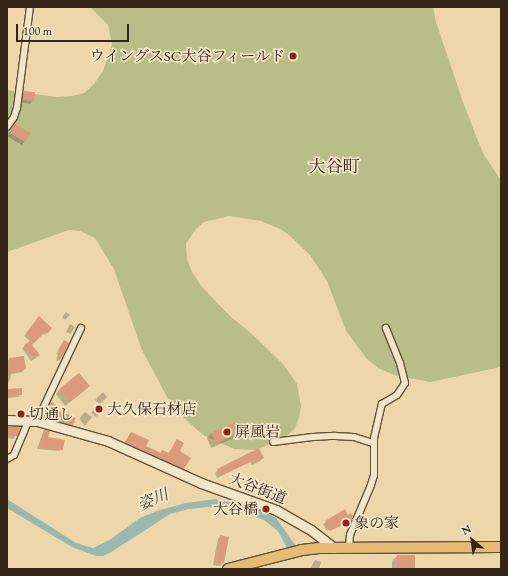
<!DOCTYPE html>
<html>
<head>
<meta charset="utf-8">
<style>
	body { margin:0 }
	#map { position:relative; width:508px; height:576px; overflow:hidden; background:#edd7aa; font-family:"EB Garamond","Noto Serif JP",serif }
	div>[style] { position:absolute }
	.green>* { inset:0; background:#b9be88 }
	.water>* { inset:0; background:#9ab8ae }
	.shadow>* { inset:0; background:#0003 }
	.building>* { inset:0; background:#db9a7d }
	.roads { filter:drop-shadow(1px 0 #63523c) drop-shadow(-1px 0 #63523c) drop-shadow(0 1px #63523c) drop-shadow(0 -1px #63523c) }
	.minor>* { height:6px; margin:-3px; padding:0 3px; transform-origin:3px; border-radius:3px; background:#f3e5c8 }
	.secondary>* { height:9px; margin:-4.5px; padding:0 4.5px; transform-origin:4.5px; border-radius:4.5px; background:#f3e5c8 }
	.primary>* { height:10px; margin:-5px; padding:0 5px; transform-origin:5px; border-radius:5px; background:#e6bc75 }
	.dots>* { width:11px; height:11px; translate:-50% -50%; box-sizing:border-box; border:2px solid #f3e5c8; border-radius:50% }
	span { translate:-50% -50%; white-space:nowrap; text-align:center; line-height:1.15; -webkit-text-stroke:3.5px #f3e5c8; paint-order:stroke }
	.poi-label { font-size:15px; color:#352517 }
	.right { translate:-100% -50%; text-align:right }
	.left { translate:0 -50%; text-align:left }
	.street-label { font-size:15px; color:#352517 }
	.water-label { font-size:16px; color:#4e4a3d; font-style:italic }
	.quarter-label { font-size:17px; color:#352517 }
	.frame { position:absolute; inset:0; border:8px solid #352517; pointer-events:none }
	.north { position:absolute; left:452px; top:520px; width:40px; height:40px; -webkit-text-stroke:3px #f3e5c8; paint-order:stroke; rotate:331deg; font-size:11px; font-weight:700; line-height:16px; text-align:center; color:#352517 }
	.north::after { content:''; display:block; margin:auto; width:14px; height:18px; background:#352517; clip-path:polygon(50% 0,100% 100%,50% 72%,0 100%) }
	.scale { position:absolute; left:16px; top:24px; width:113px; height:18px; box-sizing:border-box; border:2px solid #352517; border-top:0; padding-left:5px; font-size:12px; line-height:14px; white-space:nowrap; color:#352517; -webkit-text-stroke:3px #f3e5c8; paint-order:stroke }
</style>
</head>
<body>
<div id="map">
	<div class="green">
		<i style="clip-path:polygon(90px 7px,433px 7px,436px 22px,463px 102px,476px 136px,484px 155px,501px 180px,501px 367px,430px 382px,394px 375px,378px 368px,366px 358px,346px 331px,327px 281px,310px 255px,289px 235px,280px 229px,261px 221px,229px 216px,204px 222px,196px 229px,186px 244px,187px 259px,192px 272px,202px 287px,230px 316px,253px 335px,283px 364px,297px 384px,301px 406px,299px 418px,295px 428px,286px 437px,256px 450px,234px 449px,203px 435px,183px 417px,167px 397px,141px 348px,114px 269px,95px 238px,80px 231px,69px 230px,7px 252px,7px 90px,56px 97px,72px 96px,84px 93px,94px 84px,103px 71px,112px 44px,108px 25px)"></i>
	</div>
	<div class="water">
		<i style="clip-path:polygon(7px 499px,76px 543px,93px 548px,111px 539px,140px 518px,157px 511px,186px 503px,216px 499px,255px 508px,269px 514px,276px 518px,296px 546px,287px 548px,278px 531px,264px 520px,226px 508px,207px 507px,189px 509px,170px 514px,113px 551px,103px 556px,96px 556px,72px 547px,7px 508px)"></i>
	</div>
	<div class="shadow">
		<i style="clip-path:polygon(24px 92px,33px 101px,30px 104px,20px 102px,21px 95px)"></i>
		<i style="clip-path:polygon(15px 125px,30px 133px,22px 145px,7px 136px)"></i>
		<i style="clip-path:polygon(66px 312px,70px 315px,65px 320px,62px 317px)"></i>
		<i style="clip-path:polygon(37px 320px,51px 328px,45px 335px,43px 333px,31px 345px,36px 358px,31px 361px,22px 348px,30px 341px,24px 336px)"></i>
		<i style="clip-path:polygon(70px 324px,75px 327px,70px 334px,66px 332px)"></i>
		<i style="clip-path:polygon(64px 342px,61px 358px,58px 361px,56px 360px,58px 355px,56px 354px)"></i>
		<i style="clip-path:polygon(9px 359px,25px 369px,22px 372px,11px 374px,10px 380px,8px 383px,7px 361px)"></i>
		<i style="clip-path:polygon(60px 389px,84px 391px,65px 406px,56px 394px)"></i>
		<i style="clip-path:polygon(7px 390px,21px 394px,18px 397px,7px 398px)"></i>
		<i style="clip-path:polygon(103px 392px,107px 397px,100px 404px,95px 400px)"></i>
		<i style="clip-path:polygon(51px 403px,52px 408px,72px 424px,69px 427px,55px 420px,52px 422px,43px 418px)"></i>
		<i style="clip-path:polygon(98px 405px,103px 409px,96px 417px,91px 413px)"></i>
		<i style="clip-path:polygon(85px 412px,92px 417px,85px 426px,79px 419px)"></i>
		<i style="clip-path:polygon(7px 428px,16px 435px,13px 439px,8px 438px,7px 452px)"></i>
		<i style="clip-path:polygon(44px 430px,47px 437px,62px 449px,60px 451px,37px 449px)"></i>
		<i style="clip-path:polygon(241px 432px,236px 437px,211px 448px,207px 438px,212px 433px)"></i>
		<i style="clip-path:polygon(131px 433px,145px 447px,160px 454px,162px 451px,168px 454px,177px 440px,183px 468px,179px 472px,122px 446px)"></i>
		<i style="clip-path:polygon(258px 449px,262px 458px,260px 461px,252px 465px,250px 462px,217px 478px,215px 473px,218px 470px)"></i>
		<i style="clip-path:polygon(350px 520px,327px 531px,323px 524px,326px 522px)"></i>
		<i style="clip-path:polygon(220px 536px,223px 563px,220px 566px,213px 565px,218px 539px)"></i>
		<i style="clip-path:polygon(397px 556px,414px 556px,414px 569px,392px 569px,392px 561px)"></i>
		<i style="clip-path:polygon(315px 560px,321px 562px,319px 569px,310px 569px)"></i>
	</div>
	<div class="building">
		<i style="clip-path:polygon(24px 91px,35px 92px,34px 101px,23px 100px)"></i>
		<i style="clip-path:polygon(15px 124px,31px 133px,25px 142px,10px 133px)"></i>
		<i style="clip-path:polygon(39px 316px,52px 328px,48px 333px,46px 331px,32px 345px,40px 355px,34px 359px,24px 345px,32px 339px,26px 333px)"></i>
		<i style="clip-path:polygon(64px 340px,69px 343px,61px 359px,58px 357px,61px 352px,58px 350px)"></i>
		<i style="clip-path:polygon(24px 356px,26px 369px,7px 373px,7px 365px,10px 365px,9px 358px)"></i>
		<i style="clip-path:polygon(79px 373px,90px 386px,70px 402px,59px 389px)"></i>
		<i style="clip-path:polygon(22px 388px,22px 395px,7px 395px,7px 389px)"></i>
		<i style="clip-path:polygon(51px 402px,56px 405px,54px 408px,76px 418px,73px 425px,58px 417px,56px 420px,45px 415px)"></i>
		<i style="clip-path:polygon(237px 421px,242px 432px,216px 444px,211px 433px)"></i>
		<i style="clip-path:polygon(7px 426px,21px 426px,17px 436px,7px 436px)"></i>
		<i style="clip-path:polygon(44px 429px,50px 431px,48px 437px,65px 440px,63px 450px,39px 447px)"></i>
		<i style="clip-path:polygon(131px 432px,149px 440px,146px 446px,161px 453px,162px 450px,169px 453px,177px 439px,184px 443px,180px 451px,191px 458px,184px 469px,125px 442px)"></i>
		<i style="clip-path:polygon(259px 448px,264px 458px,255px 463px,254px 460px,220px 476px,217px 469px)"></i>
		<i style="clip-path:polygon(345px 509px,348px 515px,351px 513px,353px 516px,351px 521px,330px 531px,325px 521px)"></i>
		<i style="clip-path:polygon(220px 535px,229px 537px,224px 563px,216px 562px)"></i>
		<i style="clip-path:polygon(397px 555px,415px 555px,415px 569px,397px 569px)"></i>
	</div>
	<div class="roads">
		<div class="minor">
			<i style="left:7px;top:127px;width:12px;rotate:-55deg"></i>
			<i style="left:14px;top:117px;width:9px;rotate:-72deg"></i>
			<i style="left:17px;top:108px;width:102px;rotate:-82.7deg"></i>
			<i style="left:37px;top:421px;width:103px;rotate:-64.7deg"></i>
			<i style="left:273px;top:442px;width:40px;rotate:-7.1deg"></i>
			<i style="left:313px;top:437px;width:22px;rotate:-3deg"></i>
			<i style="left:335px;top:436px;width:19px;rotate:3deg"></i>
			<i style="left:354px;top:437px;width:20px;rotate:18deg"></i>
			<i style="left:7px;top:459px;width:8px;rotate:-30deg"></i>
			<i style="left:14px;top:455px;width:38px;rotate:-67deg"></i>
			<i style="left:349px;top:548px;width:13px;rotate:-86deg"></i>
			<i style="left:350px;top:535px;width:54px;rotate:-67.2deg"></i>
			<i style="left:371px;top:485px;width:10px;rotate:-73deg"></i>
			<i style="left:374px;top:475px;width:37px;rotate:-90deg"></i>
			<i style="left:374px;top:438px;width:35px;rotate:-77deg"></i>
			<i style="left:382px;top:404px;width:17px;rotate:-31deg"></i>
			<i style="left:397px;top:395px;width:14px;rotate:-56deg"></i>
			<i style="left:405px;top:383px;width:21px;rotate:-104deg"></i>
			<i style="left:400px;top:363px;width:38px;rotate:-112deg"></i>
		</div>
		<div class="secondary">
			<i style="left:7px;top:420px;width:30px;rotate:2deg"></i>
			<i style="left:37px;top:421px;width:74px;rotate:15.7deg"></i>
			<i style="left:108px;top:441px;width:102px;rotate:24.3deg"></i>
			<i style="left:201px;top:483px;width:80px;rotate:19.8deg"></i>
			<i style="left:276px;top:510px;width:40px;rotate:29.7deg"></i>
			<i style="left:311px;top:530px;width:29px;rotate:38deg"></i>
		</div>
		<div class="primary">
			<i style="left:228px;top:569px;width:76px;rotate:-14.4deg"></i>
			<i style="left:302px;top:550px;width:17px;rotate:-7deg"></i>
			<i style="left:319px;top:548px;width:182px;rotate:-0.3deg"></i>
		</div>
	</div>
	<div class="dots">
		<i style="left:293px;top:56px;background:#8f2418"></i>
		<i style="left:99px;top:409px;background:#8f2418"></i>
		<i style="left:21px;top:414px;background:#8f2418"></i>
		<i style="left:227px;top:432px;background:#8f2418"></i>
		<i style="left:266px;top:509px;background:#8f2418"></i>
		<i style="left:346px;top:523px;background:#8f2418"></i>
	</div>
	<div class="poi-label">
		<span class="right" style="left:285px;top:56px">ウイングスSC大谷フィールド</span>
		<span class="left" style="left:107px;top:409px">大久保石材店</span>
		<span class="left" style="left:29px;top:414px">切通し</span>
		<span class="left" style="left:235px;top:432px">屏風岩</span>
		<span class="right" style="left:258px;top:509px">大谷橋</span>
		<span class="left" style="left:354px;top:523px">象の家</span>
	</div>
	<div class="street-label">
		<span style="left:258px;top:488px;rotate:21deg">大谷街道</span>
	</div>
	<div class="water-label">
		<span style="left:153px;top:500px;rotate:-23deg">姿川</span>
	</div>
	<div class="quarter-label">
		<span style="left:334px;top:167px">大谷町</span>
	</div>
	<div class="frame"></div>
	<div class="north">N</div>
	<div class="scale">100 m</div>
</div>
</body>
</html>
